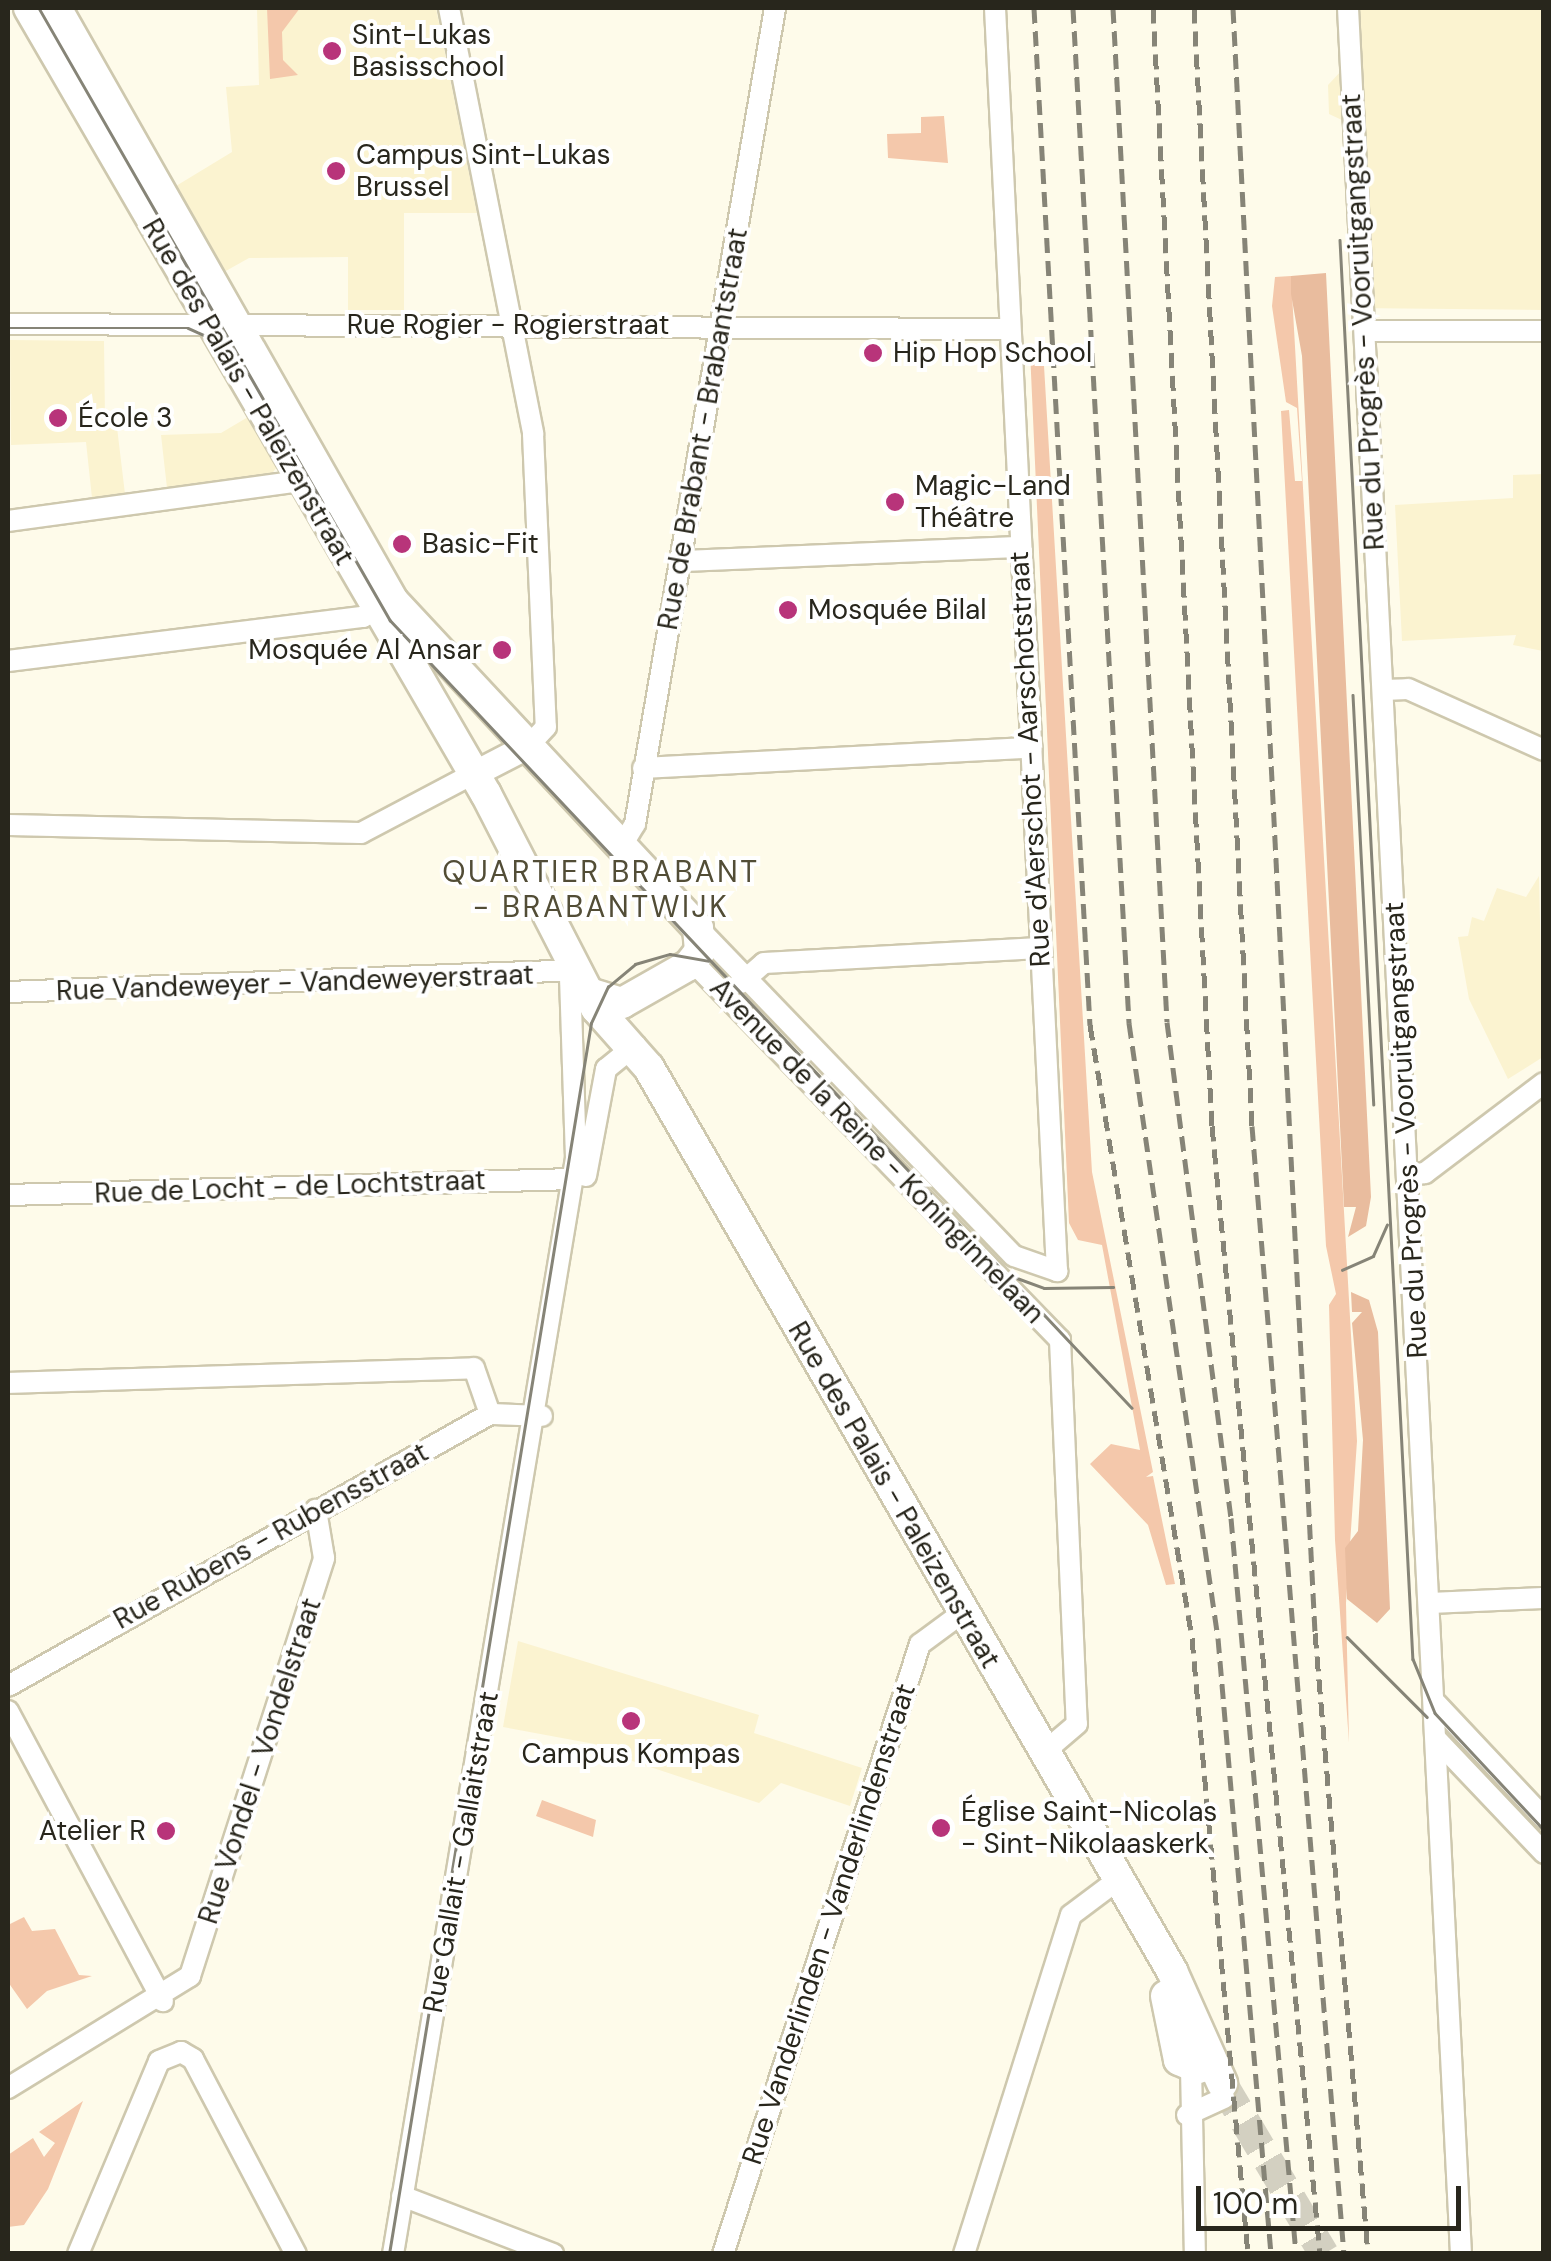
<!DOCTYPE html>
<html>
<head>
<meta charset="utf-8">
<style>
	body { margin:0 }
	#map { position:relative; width:1551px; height:2261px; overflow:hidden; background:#fefbea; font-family:"DM Sans",sans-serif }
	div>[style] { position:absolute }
	.built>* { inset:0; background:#fbf3d0 }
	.green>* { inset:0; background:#f4c8ab }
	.forest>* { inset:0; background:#e9bc9e }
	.secondary-tunnel>* { height:30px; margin-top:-15px; transform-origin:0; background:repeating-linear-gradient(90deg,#d3d0c1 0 30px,transparent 0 45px) }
	.roads { filter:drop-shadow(2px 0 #cec8ae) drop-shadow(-2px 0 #cec8ae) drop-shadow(0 2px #cec8ae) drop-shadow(0 -2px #cec8ae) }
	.minor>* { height:20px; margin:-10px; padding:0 10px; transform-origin:10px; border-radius:10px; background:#fff }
	.tertiary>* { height:25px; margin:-12.5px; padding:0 12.5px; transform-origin:12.5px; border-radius:12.5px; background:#fff }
	.secondary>* { height:30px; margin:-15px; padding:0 15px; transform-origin:15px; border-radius:15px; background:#fff }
	.tram>* { height:2.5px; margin:-1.25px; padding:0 1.25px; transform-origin:1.25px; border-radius:1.25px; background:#868477 }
	.rail>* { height:5px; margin-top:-2.5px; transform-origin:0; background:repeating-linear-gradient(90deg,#868477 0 15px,transparent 0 23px) }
	.dots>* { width:28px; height:28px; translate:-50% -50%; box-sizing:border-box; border:5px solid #fff; border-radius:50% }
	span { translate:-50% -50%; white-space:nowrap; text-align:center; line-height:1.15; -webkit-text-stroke:8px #fff; paint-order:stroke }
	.poi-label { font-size:28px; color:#28261c }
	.left { translate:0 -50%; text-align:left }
	.right { translate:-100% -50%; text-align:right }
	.street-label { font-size:28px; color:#28261c }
	.neighbourhood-label { font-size:30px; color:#524d36; letter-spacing:2.5px }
	.frame { position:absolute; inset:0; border:10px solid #28261c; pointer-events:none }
	.scale { position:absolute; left:1196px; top:2186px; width:265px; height:45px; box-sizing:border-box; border:5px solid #28261c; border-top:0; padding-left:12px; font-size:30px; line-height:35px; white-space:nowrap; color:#28261c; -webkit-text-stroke:8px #fff; paint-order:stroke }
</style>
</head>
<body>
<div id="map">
	<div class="built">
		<i style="clip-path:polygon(257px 8px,436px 8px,477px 213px,404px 213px,404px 310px,348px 310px,348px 257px,249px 258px,224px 272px,176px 186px,232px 152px,226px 87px,259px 85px)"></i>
		<i style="clip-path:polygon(1338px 8px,1543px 8px,1543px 310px,1354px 308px,1344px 121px,1329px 114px,1328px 85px,1343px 69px)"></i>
		<i style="clip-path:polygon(10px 340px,104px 341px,105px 419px,116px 419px,125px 494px,92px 498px,86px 442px,11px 445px)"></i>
		<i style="clip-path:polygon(248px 417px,277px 467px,270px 476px,167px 488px,161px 435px,221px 433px)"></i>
		<i style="clip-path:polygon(1543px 474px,1543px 651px,1513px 645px,1516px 635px,1402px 641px,1395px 505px,1513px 498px,1513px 475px)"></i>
		<i style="clip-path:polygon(1539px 876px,1543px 1057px,1508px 1079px,1469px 999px,1458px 937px,1468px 936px,1472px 917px,1484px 921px,1497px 888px,1526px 897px)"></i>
		<i style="clip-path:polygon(518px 1641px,759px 1715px,754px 1733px,862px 1768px,850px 1806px,781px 1783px,759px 1803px,614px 1755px,616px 1748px,503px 1727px)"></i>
	</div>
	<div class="green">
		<i style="clip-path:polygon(267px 8px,300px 8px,282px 32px,283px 60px,298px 75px,270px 79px)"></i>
		<i style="clip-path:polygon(944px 116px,948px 163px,888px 158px,887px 134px,921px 133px,921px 117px)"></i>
		<i style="clip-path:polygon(1291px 276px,1357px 1441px,1346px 1603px,1349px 1743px,1335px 1540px,1329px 1305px,1336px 1294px,1326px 1246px,1281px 411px,1289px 410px,1295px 481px,1302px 481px,1297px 408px,1286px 402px,1272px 306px,1275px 277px)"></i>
		<i style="clip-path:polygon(1043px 349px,1092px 1172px,1153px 1472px,1146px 1477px,1153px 1476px,1175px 1584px,1166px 1585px,1148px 1525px,1090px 1464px,1111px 1444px,1140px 1450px,1102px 1245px,1078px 1240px,1069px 1223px,1031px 373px,1030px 350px)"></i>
		<i style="clip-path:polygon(542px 1800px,596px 1820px,593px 1837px,536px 1816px)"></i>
		<i style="clip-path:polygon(24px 1917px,32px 1931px,55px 1929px,79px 1975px,92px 1976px,47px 1991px,27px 2009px,8px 1982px,8px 1925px)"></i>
		<i style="clip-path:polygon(83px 2101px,48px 2189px,24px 2225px,8px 2227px,8px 2155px,33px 2138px,44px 2157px,55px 2143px,39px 2132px)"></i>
	</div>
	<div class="forest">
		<i style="clip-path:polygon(1326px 273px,1371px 1197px,1366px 1226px,1348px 1237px,1356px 1207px,1344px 1207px,1302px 356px,1291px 294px,1291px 276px)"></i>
		<i style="clip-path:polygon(1351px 1292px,1369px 1300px,1378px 1332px,1390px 1609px,1377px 1623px,1347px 1599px,1345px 1548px,1358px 1531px,1363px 1440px,1352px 1323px,1362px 1312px,1352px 1312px)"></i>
	</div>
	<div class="secondary-tunnel">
		<i style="left:1222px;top:2083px;width:199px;rotate:59.2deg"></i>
	</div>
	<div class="roads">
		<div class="minor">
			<i style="left:449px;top:8px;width:434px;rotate:78.8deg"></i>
			<i style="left:533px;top:434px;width:293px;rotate:87.5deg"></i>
			<i style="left:546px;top:727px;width:25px;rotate:133deg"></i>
			<i style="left:1348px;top:8px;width:2249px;rotate:87.12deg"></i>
			<i style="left:8px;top:324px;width:1001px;rotate:0.29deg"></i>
			<i style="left:1365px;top:331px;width:179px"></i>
			<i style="left:8px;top:521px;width:296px;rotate:-7.8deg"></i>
			<i style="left:682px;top:561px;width:337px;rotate:-2.4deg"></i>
			<i style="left:8px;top:661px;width:358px;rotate:-7.1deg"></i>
			<i style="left:363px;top:617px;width:30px;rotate:-28deg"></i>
			<i style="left:1383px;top:690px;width:25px;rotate:-2deg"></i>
			<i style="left:1408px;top:689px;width:149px;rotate:24.2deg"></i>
			<i style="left:643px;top:768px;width:389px;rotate:-3deg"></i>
			<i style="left:8px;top:825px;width:353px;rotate:1.3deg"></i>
			<i style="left:361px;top:833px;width:124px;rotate:-27.8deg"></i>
			<i style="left:621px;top:847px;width:27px;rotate:-59deg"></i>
			<i style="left:635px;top:824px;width:828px;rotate:-80.26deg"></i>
			<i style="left:698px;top:928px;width:455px;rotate:46.1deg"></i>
			<i style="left:1014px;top:1256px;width:46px;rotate:19.2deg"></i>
			<i style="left:1057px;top:1271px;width:1265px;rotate:-92.81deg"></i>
			<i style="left:693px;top:962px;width:527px;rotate:45.85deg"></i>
			<i style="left:1060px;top:1340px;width:384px;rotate:87.5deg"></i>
			<i style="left:1077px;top:1724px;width:45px;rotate:139.5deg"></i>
			<i style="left:741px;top:983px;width:30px;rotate:-41deg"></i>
			<i style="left:764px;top:963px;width:276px;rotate:-3.1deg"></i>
			<i style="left:8px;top:992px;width:572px;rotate:-2.2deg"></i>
			<i style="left:1409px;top:1175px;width:16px;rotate:-7deg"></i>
			<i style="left:1425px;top:1173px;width:149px;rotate:-37.1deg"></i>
			<i style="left:586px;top:1176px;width:109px;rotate:-79.4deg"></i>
			<i style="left:606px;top:1069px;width:38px;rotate:-39deg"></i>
			<i style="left:8px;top:1195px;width:565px;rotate:-1.62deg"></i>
			<i style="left:8px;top:1383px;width:466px;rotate:-1.8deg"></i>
			<i style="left:474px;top:1368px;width:49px;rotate:70.8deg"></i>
			<i style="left:1429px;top:1603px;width:115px;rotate:-2.5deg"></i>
			<i style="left:8px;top:1686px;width:553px;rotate:-29.44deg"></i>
			<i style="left:490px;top:1414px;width:52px;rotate:2.2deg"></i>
			<i style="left:1434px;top:1701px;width:161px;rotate:46.8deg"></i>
			<i style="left:8px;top:1711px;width:329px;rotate:61.9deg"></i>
			<i style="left:1436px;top:1739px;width:157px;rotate:46.5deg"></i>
			<i style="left:1191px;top:2068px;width:186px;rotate:88.8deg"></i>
			<i style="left:8px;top:2088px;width:214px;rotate:-31.6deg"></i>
			<i style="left:190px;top:1976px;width:439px;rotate:-72.2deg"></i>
			<i style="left:324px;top:1558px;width:49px;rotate:-99.5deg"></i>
			<i style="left:1187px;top:2115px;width:41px;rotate:-24.7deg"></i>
			<i style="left:402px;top:2196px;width:162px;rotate:21deg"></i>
			<i style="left:78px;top:2254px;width:209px;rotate:-67.2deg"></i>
			<i style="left:159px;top:2061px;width:24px;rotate:-22deg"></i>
			<i style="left:181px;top:2052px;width:14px;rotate:30deg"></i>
			<i style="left:193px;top:2059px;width:221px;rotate:62.2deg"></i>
			<i style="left:393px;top:2254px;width:1111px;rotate:-80.52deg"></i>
			<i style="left:576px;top:1158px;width:184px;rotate:-91.9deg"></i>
			<i style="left:723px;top:2254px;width:641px;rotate:-72.1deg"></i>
			<i style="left:920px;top:1644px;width:52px;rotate:-36.4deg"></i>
			<i style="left:964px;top:2254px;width:355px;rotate:-72.5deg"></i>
			<i style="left:1071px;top:1915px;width:55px;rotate:-36.9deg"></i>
		</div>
		<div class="tertiary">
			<i style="left:471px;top:775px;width:65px;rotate:-27.3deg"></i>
		</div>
		<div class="secondary">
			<i style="left:29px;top:8px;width:909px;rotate:59.83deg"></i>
			<i style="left:486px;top:794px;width:241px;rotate:62.8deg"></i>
			<i style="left:596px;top:1008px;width:80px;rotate:48.5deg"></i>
			<i style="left:649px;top:1068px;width:1044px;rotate:59.92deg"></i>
			<i style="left:1172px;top:1971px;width:123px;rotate:65.9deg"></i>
			<i style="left:56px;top:8px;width:682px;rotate:60.39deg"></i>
			<i style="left:393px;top:601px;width:447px;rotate:47deg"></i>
			<i style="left:698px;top:928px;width:23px;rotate:85deg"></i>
			<i style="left:700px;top:951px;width:18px;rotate:128deg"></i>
			<i style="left:689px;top:965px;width:77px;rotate:150.4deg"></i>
			<i style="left:622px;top:1003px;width:30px;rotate:-163deg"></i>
			<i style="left:1166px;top:1996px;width:65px;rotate:78.5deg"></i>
			<i style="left:1179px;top:2060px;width:21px;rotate:23deg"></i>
			<i style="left:1198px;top:2068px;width:14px;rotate:-36deg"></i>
		</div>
	</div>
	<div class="tram">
		<i style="left:39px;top:8px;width:706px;rotate:60.16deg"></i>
		<i style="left:390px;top:620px;width:1082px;rotate:46.72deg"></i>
		<i style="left:1340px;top:240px;width:1421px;rotate:87.06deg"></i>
		<i style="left:1413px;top:1659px;width:58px;rotate:67.8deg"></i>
		<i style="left:1435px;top:1713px;width:160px;rotate:47deg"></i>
		<i style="left:8px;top:328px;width:180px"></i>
		<i style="left:188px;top:328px;width:44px;rotate:24.2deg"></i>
		<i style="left:1353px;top:695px;width:410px;rotate:87.1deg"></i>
		<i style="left:1342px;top:1270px;width:34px;rotate:-24deg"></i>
		<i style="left:1373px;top:1256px;width:34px;rotate:-66deg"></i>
		<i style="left:1017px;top:1278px;width:29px;rotate:20deg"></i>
		<i style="left:1044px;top:1288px;width:69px;rotate:-0.8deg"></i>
		<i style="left:1347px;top:1637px;width:113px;rotate:45deg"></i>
		<i style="left:389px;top:2254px;width:1247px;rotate:-80.68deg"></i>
		<i style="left:591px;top:1023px;width:40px;rotate:-65deg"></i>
		<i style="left:608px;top:987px;width:35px;rotate:-40deg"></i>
		<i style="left:635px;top:964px;width:36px;rotate:-16deg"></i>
		<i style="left:670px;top:954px;width:39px;rotate:10deg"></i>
	</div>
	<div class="rail">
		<i style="left:1034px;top:8px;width:1019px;rotate:86.85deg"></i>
		<i style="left:1090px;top:1025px;width:621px;rotate:80.55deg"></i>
		<i style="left:1192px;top:1638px;width:619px;rotate:84.81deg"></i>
		<i style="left:1073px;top:8px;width:1017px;rotate:86.84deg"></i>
		<i style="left:1129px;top:1023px;width:621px;rotate:81.77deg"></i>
		<i style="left:1218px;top:1638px;width:618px;rotate:85.08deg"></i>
		<i style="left:1113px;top:8px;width:1015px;rotate:86.95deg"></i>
		<i style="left:1167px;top:1022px;width:500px;rotate:82.65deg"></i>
		<i style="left:1231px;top:1518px;width:739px;rotate:84.95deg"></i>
		<i style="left:1153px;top:8px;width:1120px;rotate:86.98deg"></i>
		<i style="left:1212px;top:1126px;width:1133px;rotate:84.53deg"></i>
		<i style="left:1194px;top:8px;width:1120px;rotate:87.03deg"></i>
		<i style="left:1252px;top:1126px;width:1132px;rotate:85.34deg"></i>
		<i style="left:1233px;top:8px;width:1627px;rotate:87.11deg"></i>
		<i style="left:1315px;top:1633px;width:623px;rotate:85.12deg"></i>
	</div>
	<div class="dots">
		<i style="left:332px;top:51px;background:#b8347a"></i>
		<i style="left:336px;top:171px;background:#b8347a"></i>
		<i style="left:873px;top:353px;background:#b8347a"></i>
		<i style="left:58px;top:418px;background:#b8347a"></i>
		<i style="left:895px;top:502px;background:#b8347a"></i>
		<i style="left:402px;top:544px;background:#b8347a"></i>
		<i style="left:788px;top:610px;background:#b8347a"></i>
		<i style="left:502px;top:650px;background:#b8347a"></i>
		<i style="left:631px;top:1721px;background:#b8347a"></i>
		<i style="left:941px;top:1828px;background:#b8347a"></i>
		<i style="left:166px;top:1831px;background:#b8347a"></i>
	</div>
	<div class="poi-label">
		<span class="left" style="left:352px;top:51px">Sint-Lukas<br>Basisschool</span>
		<span class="left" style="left:356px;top:171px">Campus Sint-Lukas<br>Brussel</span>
		<span class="left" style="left:893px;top:353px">Hip Hop School</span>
		<span class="left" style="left:78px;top:418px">École 3</span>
		<span class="left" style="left:915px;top:502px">Magic-Land<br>Théâtre</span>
		<span class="left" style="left:422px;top:544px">Basic-Fit</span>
		<span class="left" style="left:808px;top:610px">Mosquée Bilal</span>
		<span class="right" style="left:482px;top:650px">Mosquée Al Ansar</span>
		<span style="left:631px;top:1754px">Campus Kompas</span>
		<span class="left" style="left:961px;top:1828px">Église Saint-Nicolas<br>- Sint-Nikolaaskerk</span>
		<span class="right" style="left:146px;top:1831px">Atelier R</span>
	</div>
	<div class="street-label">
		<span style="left:1363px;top:322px;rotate:-93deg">Rue du Progrès - Vooruitgangstraat</span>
		<span style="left:508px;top:325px">Rue Rogier - Rogierstraat</span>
		<span style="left:248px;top:392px;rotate:60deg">Rue des Palais - Paleizenstraat</span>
		<span style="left:703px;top:429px;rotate:-80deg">Rue de Brabant - Brabantstraat</span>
		<span style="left:1030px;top:759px;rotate:-93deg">Rue d'Aerschot - Aarschotstraat</span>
		<span style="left:295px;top:983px;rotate:-2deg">Rue Vandeweyer - Vandeweyerstraat</span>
		<span style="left:1406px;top:1130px;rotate:-93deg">Rue du Progrès - Vooruitgangstraat</span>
		<span style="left:877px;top:1151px;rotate:46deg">Avenue de la Reine - Koninginnelaan</span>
		<span style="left:290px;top:1187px;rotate:-2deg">Rue de Locht - de Lochtstraat</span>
		<span style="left:894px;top:1495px;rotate:60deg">Rue des Palais - Paleizenstraat</span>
		<span style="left:271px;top:1536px;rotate:-29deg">Rue Rubens - Rubensstraat</span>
		<span style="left:260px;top:1761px;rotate:-72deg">Rue Vondel - Vondelstraat</span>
		<span style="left:461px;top:1852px;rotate:-80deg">Rue Gallait - Gallaitstraat</span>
		<span style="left:829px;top:1924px;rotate:-72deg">Rue Vanderlinden - Vanderlindenstraat</span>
	</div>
	<div class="neighbourhood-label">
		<span style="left:601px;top:889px">QUARTIER BRABANT<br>- BRABANTWIJK</span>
	</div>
	<div class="frame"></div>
	<div class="scale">100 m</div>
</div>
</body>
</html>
